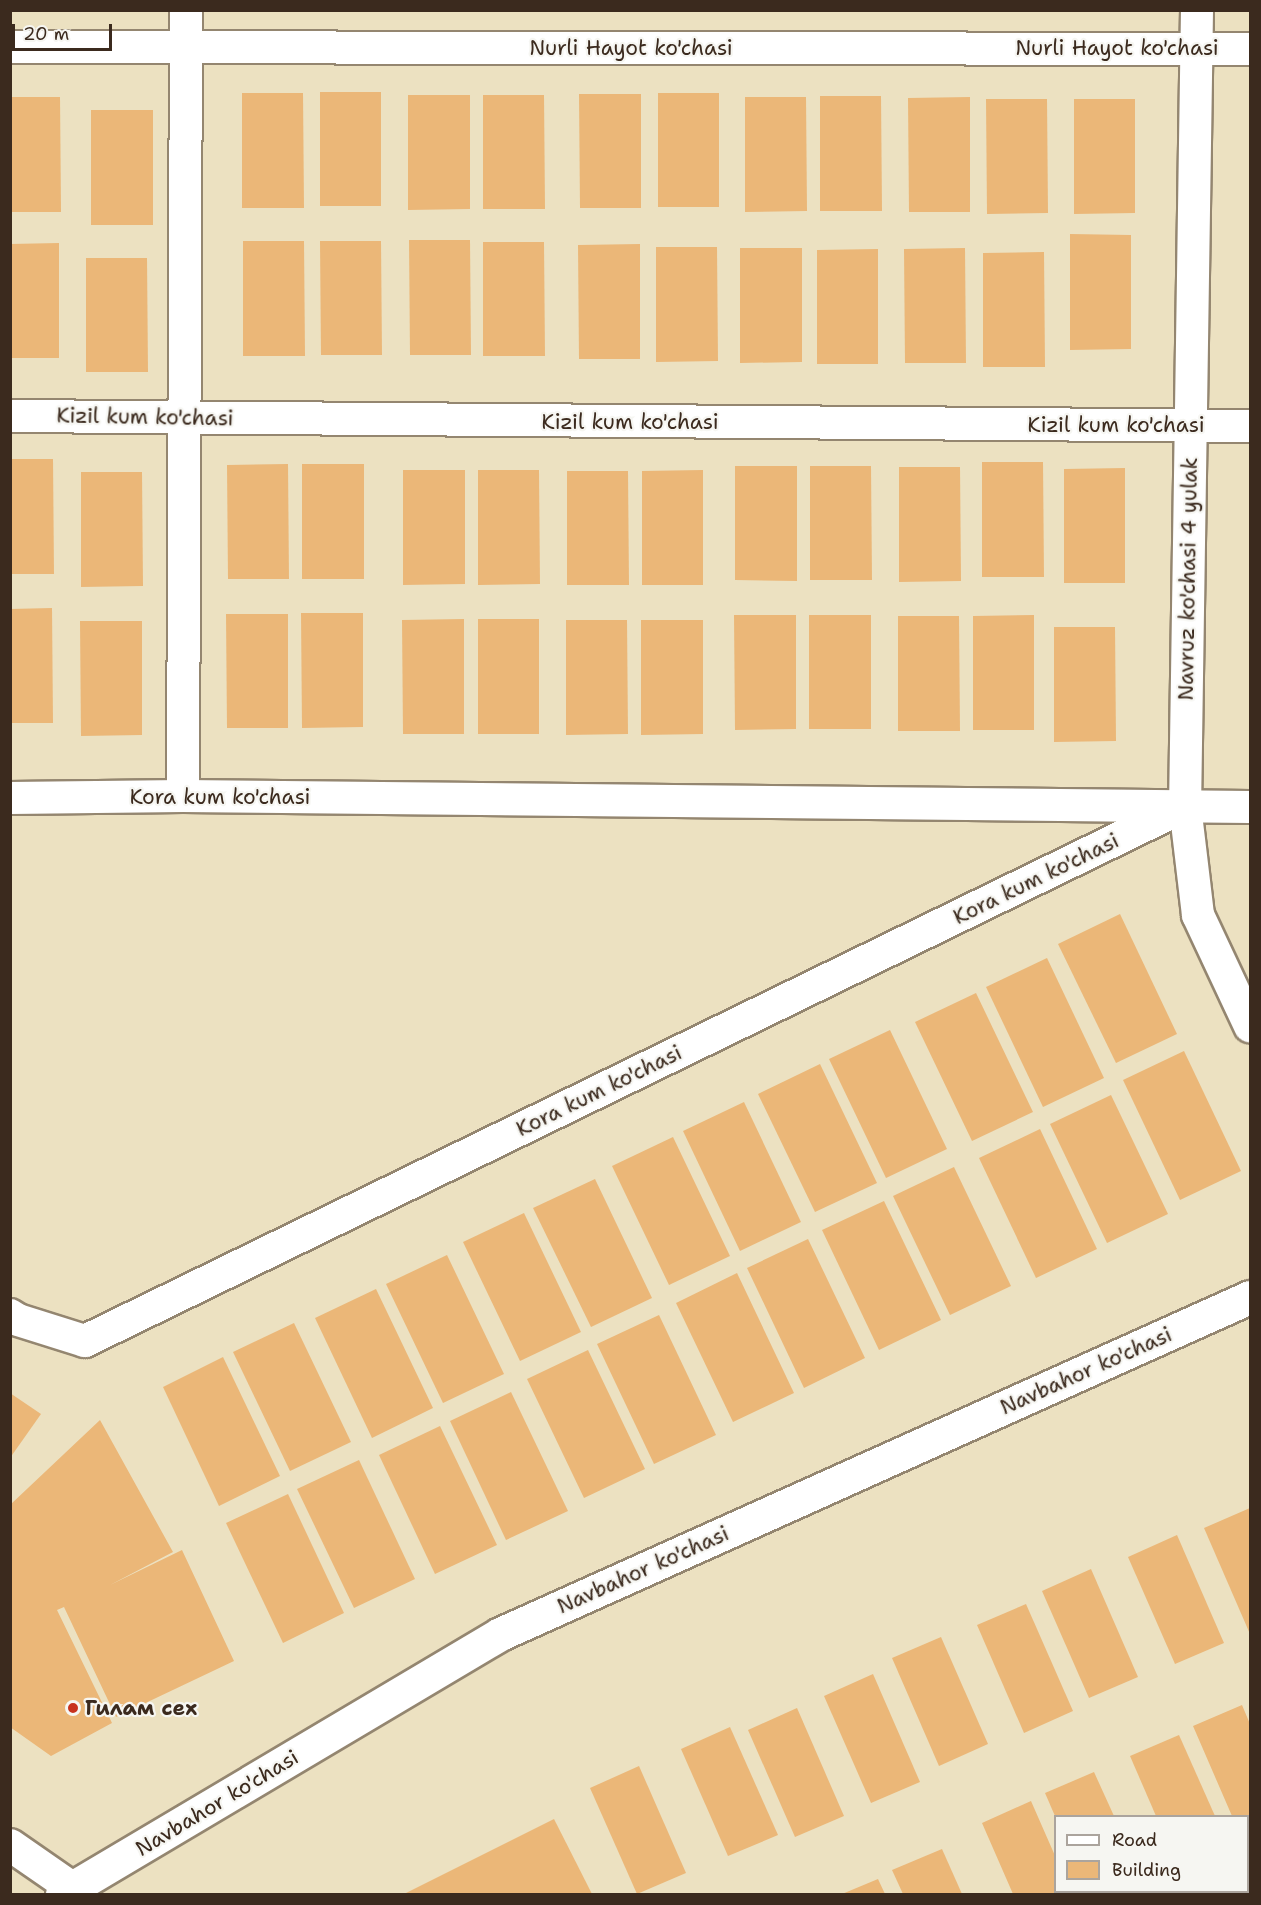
<!DOCTYPE html>
<html>
<head>
<meta charset="utf-8">
<style>
	body { margin:0 }
	#map { position:relative; width:1261px; height:1905px; overflow:hidden; background:#ece1c1; font-family:"Shantell Sans",sans-serif }
	div>[style] { position:absolute }
	.building>* { inset:0; background:#ebb778 }
	.roads { filter:drop-shadow(2px 0 #948670) drop-shadow(-2px 0 #948670) drop-shadow(0 2px #948670) drop-shadow(0 -2px #948670) }
	.minor>* { height:32px; margin:-16px; padding:0 16px; transform-origin:16px; border-radius:16px; background:#fff }
	.secondary>* { height:33px; margin:-16.5px; padding:0 16.5px; transform-origin:16.5px; border-radius:16.5px; background:#fff }
	.dots>* { width:16px; height:16px; translate:-50% -50%; box-sizing:border-box; border:3px solid #f6f6f2; border-radius:50% }
	span { translate:-50% -50%; white-space:nowrap; text-align:center; line-height:1.15; -webkit-text-stroke:4.5px #f6f6f2; paint-order:stroke }
	.street-label { font-size:21px; color:#3b2a1e }
	.poi-label { font-size:21px; color:#3b2a1e; font-weight:700 }
	.left { translate:0 -50%; text-align:left }
	.frame { position:absolute; inset:0; border:12px solid #3b2a1e; pointer-events:none }
	.legend { position:absolute; left:1054px; top:1815px; width:195px; height:78px; box-sizing:border-box; background:#f6f6f2; border:2px solid #aba49d; margin:0; padding:8px 10px; list-style:none; font-size:18px; color:#3b2a1e }
	.legend li { display:flex; align-items:center; gap:12px; height:30px }
	.legend b { width:30px; border:2px solid #aba49d }
	.scale { position:absolute; left:12px; top:24px; width:100px; height:27px; box-sizing:border-box; border:3px solid #3b2a1e; border-top:0; padding-left:8px; font-size:18px; line-height:21px; white-space:nowrap; color:#3b2a1e; -webkit-text-stroke:4px #f6f6f2; paint-order:stroke }
</style>
</head>
<body>
<div id="map">
	<div class="building">
		<i style="clip-path:polygon(320px 92px,381px 92px,381px 206px,320px 206px)"></i>
		<i style="clip-path:polygon(242px 93px,303px 93px,304px 208px,242px 208px)"></i>
		<i style="clip-path:polygon(658px 93px,719px 93px,719px 207px,658px 207px)"></i>
		<i style="clip-path:polygon(579px 94px,641px 94px,641px 208px,580px 208px)"></i>
		<i style="clip-path:polygon(408px 95px,470px 95px,470px 209px,408px 210px)"></i>
		<i style="clip-path:polygon(483px 95px,544px 95px,545px 209px,483px 209px)"></i>
		<i style="clip-path:polygon(820px 96px,881px 96px,882px 211px,820px 211px)"></i>
		<i style="clip-path:polygon(10px 97px,60px 97px,61px 212px,10px 212px)"></i>
		<i style="clip-path:polygon(745px 97px,806px 97px,807px 211px,745px 212px)"></i>
		<i style="clip-path:polygon(970px 97px,970px 212px,909px 212px,908px 98px)"></i>
		<i style="clip-path:polygon(986px 99px,1047px 99px,1048px 213px,987px 214px)"></i>
		<i style="clip-path:polygon(1074px 99px,1135px 99px,1135px 213px,1074px 214px)"></i>
		<i style="clip-path:polygon(91px 110px,153px 110px,153px 225px,91px 225px)"></i>
		<i style="clip-path:polygon(1070px 234px,1131px 235px,1131px 349px,1070px 350px)"></i>
		<i style="clip-path:polygon(409px 240px,470px 240px,471px 355px,410px 355px)"></i>
		<i style="clip-path:polygon(243px 241px,304px 241px,305px 356px,243px 356px)"></i>
		<i style="clip-path:polygon(320px 241px,381px 241px,382px 355px,321px 355px)"></i>
		<i style="clip-path:polygon(483px 242px,544px 242px,545px 356px,483px 356px)"></i>
		<i style="clip-path:polygon(59px 243px,59px 358px,10px 358px,10px 244px)"></i>
		<i style="clip-path:polygon(640px 244px,640px 359px,579px 359px,578px 245px)"></i>
		<i style="clip-path:polygon(656px 247px,717px 247px,718px 361px,656px 362px)"></i>
		<i style="clip-path:polygon(740px 248px,802px 248px,802px 362px,740px 363px)"></i>
		<i style="clip-path:polygon(965px 248px,966px 363px,905px 363px,904px 249px)"></i>
		<i style="clip-path:polygon(878px 249px,878px 364px,817px 364px,817px 250px)"></i>
		<i style="clip-path:polygon(1044px 252px,1045px 367px,983px 367px,983px 253px)"></i>
		<i style="clip-path:polygon(86px 258px,147px 258px,148px 372px,86px 372px)"></i>
		<i style="clip-path:polygon(10px 459px,53px 459px,54px 574px,10px 574px)"></i>
		<i style="clip-path:polygon(982px 462px,1043px 462px,1044px 577px,982px 577px)"></i>
		<i style="clip-path:polygon(288px 464px,289px 579px,228px 579px,227px 465px)"></i>
		<i style="clip-path:polygon(302px 464px,364px 464px,364px 579px,302px 579px)"></i>
		<i style="clip-path:polygon(735px 466px,797px 466px,797px 581px,735px 580px)"></i>
		<i style="clip-path:polygon(810px 466px,871px 466px,872px 580px,810px 580px)"></i>
		<i style="clip-path:polygon(899px 467px,960px 467px,961px 581px,899px 582px)"></i>
		<i style="clip-path:polygon(1125px 468px,1125px 583px,1064px 583px,1064px 469px)"></i>
		<i style="clip-path:polygon(403px 470px,465px 470px,465px 584px,403px 585px)"></i>
		<i style="clip-path:polygon(478px 470px,539px 470px,540px 584px,478px 585px)"></i>
		<i style="clip-path:polygon(703px 470px,703px 585px,642px 585px,642px 471px)"></i>
		<i style="clip-path:polygon(567px 471px,628px 471px,629px 585px,567px 585px)"></i>
		<i style="clip-path:polygon(81px 472px,142px 472px,143px 586px,81px 587px)"></i>
		<i style="clip-path:polygon(52px 608px,53px 723px,10px 723px,10px 609px)"></i>
		<i style="clip-path:polygon(301px 613px,363px 613px,363px 727px,302px 728px)"></i>
		<i style="clip-path:polygon(226px 614px,288px 614px,288px 728px,227px 728px)"></i>
		<i style="clip-path:polygon(734px 615px,796px 615px,796px 729px,735px 730px)"></i>
		<i style="clip-path:polygon(809px 615px,871px 615px,871px 729px,809px 729px)"></i>
		<i style="clip-path:polygon(1034px 615px,1034px 730px,973px 730px,973px 616px)"></i>
		<i style="clip-path:polygon(898px 616px,959px 616px,960px 731px,898px 731px)"></i>
		<i style="clip-path:polygon(464px 619px,464px 734px,403px 734px,402px 620px)"></i>
		<i style="clip-path:polygon(478px 619px,539px 619px,539px 734px,478px 734px)"></i>
		<i style="clip-path:polygon(566px 620px,627px 620px,628px 734px,566px 735px)"></i>
		<i style="clip-path:polygon(641px 620px,703px 620px,703px 734px,641px 735px)"></i>
		<i style="clip-path:polygon(80px 621px,142px 621px,142px 735px,81px 736px)"></i>
		<i style="clip-path:polygon(1054px 627px,1115px 627px,1116px 741px,1054px 742px)"></i>
		<i style="clip-path:polygon(1120px 914px,1177px 1034px,1116px 1063px,1058px 944px)"></i>
		<i style="clip-path:polygon(1047px 958px,1104px 1078px,1043px 1107px,986px 987px)"></i>
		<i style="clip-path:polygon(976px 993px,1033px 1112px,972px 1141px,915px 1022px)"></i>
		<i style="clip-path:polygon(890px 1030px,947px 1149px,886px 1178px,829px 1059px)"></i>
		<i style="clip-path:polygon(1184px 1051px,1241px 1171px,1180px 1200px,1123px 1080px)"></i>
		<i style="clip-path:polygon(820px 1064px,877px 1183px,815px 1212px,758px 1094px)"></i>
		<i style="clip-path:polygon(1111px 1095px,1168px 1214px,1107px 1243px,1050px 1124px)"></i>
		<i style="clip-path:polygon(744px 1102px,801px 1222px,740px 1251px,683px 1131px)"></i>
		<i style="clip-path:polygon(1040px 1129px,1097px 1249px,1036px 1278px,979px 1158px)"></i>
		<i style="clip-path:polygon(673px 1137px,730px 1256px,669px 1285px,612px 1166px)"></i>
		<i style="clip-path:polygon(954px 1167px,1011px 1286px,950px 1315px,893px 1196px)"></i>
		<i style="clip-path:polygon(595px 1179px,652px 1298px,591px 1327px,533px 1208px)"></i>
		<i style="clip-path:polygon(884px 1201px,941px 1320px,879px 1350px,822px 1230px)"></i>
		<i style="clip-path:polygon(524px 1213px,581px 1332px,520px 1361px,463px 1242px)"></i>
		<i style="clip-path:polygon(808px 1239px,865px 1358px,804px 1388px,747px 1268px)"></i>
		<i style="clip-path:polygon(447px 1255px,504px 1374px,443px 1403px,386px 1284px)"></i>
		<i style="clip-path:polygon(737px 1273px,794px 1393px,733px 1422px,676px 1303px)"></i>
		<i style="clip-path:polygon(376px 1289px,433px 1408px,372px 1438px,315px 1318px)"></i>
		<i style="clip-path:polygon(659px 1315px,716px 1435px,654px 1464px,597px 1344px)"></i>
		<i style="clip-path:polygon(294px 1323px,351px 1442px,290px 1471px,233px 1352px)"></i>
		<i style="clip-path:polygon(588px 1350px,645px 1469px,584px 1498px,527px 1379px)"></i>
		<i style="clip-path:polygon(223px 1357px,280px 1476px,219px 1506px,163px 1387px)"></i>
		<i style="clip-path:polygon(511px 1392px,568px 1511px,506px 1540px,450px 1421px)"></i>
		<i style="clip-path:polygon(10px 1393px,41px 1414px,10px 1458px)"></i>
		<i style="clip-path:polygon(100px 1420px,173px 1552px,110px 1585px,182px 1550px,234px 1661px,116px 1717px,64px 1607px,57px 1610px,112px 1723px,51px 1756px,10px 1727px,10px 1505px)"></i>
		<i style="clip-path:polygon(440px 1426px,497px 1545px,435px 1574px,379px 1455px)"></i>
		<i style="clip-path:polygon(359px 1460px,415px 1579px,354px 1608px,297px 1489px)"></i>
		<i style="clip-path:polygon(288px 1494px,344px 1613px,283px 1643px,226px 1523px)"></i>
		<i style="clip-path:polygon(1250px 1508px,1250px 1634px,1204px 1528px)"></i>
		<i style="clip-path:polygon(1177px 1535px,1224px 1643px,1175px 1664px,1128px 1557px)"></i>
		<i style="clip-path:polygon(1091px 1569px,1138px 1677px,1089px 1698px,1042px 1591px)"></i>
		<i style="clip-path:polygon(1026px 1604px,1073px 1711px,1024px 1733px,977px 1625px)"></i>
		<i style="clip-path:polygon(941px 1637px,988px 1744px,939px 1766px,892px 1658px)"></i>
		<i style="clip-path:polygon(873px 1674px,920px 1782px,871px 1803px,824px 1696px)"></i>
		<i style="clip-path:polygon(1242px 1705px,1250px 1724px,1250px 1829px,1248px 1831px,1248px 1816px,1232px 1816px,1193px 1726px)"></i>
		<i style="clip-path:polygon(797px 1708px,844px 1816px,795px 1837px,748px 1730px)"></i>
		<i style="clip-path:polygon(730px 1727px,778px 1835px,728px 1856px,681px 1749px)"></i>
		<i style="clip-path:polygon(1179px 1735px,1215px 1816px,1156px 1816px,1130px 1756px)"></i>
		<i style="clip-path:polygon(639px 1766px,686px 1873px,637px 1894px,590px 1788px)"></i>
		<i style="clip-path:polygon(1094px 1772px,1114px 1816px,1055px 1816px,1045px 1793px)"></i>
		<i style="clip-path:polygon(1031px 1801px,1056px 1858px,1056px 1892px,1070px 1892px,1072px 1894px,1013px 1894px,982px 1823px)"></i>
		<i style="clip-path:polygon(554px 1819px,592px 1894px,404px 1894px)"></i>
		<i style="clip-path:polygon(942px 1849px,962px 1894px,903px 1894px,892px 1870px)"></i>
		<i style="clip-path:polygon(878px 1879px,885px 1894px,842px 1894px)"></i>
		<i style="clip-path:polygon(1088px 1892px,1113px 1892px,1106px 1894px,1089px 1894px)"></i>
	</div>
	<div class="roads">
		<div class="minor">
			<i style="left:1197px;top:10px;width:796px;rotate:90.86deg"></i>
			<i style="left:1185px;top:806px;width:110px;rotate:83.2deg"></i>
			<i style="left:1198px;top:915px;width:123px;rotate:64.9deg"></i>
			<i style="left:10px;top:47px;width:1240px;rotate:0.09deg"></i>
			<i style="left:10px;top:416px;width:1240px;rotate:0.46deg"></i>
			<i style="left:183px;top:796px;width:786px;rotate:-89.78deg"></i>
			<i style="left:10px;top:798px;width:173px;rotate:-0.7deg"></i>
			<i style="left:183px;top:796px;width:1067px;rotate:0.59deg"></i>
			<i style="left:10px;top:1315px;width:9px;rotate:32deg"></i>
			<i style="left:18px;top:1320px;width:70px;rotate:17.4deg"></i>
			<i style="left:85px;top:1341px;width:1223px;rotate:-25.94deg"></i>
			<i style="left:10px;top:1845px;width:75px;rotate:34.7deg"></i>
			<i style="left:72px;top:1888px;width:7px;rotate:56deg"></i>
			<i style="left:1226px;top:1894px;width:6px;rotate:-18deg"></i>
		</div>
		<div class="secondary">
			<i style="left:62px;top:1894px;width:509px;rotate:-30.69deg"></i>
			<i style="left:500px;top:1634px;width:822px;rotate:-24.2deg"></i>
		</div>
	</div>
	<div class="dots">
		<i style="left:73px;top:1708px;background:#c8321e"></i>
	</div>
	<div class="street-label">
		<span style="left:631px;top:48px">Nurli Hayot ko'chasi</span>
		<span style="left:1117px;top:48px">Nurli Hayot ko'chasi</span>
		<span style="left:145px;top:417px;rotate:1deg">Kizil kum ko'chasi</span>
		<span style="left:630px;top:422px">Kizil kum ko'chasi</span>
		<span style="left:1116px;top:425px">Kizil kum ko'chasi</span>
		<span style="left:1188px;top:579px;rotate:-89deg">Navruz ko'chasi 4 yulak</span>
		<span style="left:220px;top:797px">Kora kum ko'chasi</span>
		<span style="left:1036px;top:879px;rotate:-26deg">Kora kum ko'chasi</span>
		<span style="left:599px;top:1091px;rotate:-26deg">Kora kum ko'chasi</span>
		<span style="left:1086px;top:1371px;rotate:-24deg">Navbahor ko'chasi</span>
		<span style="left:643px;top:1570px;rotate:-24deg">Navbahor ko'chasi</span>
		<span style="left:217px;top:1803px;rotate:-31deg">Navbahor ko'chasi</span>
	</div>
	<div class="poi-label">
		<span class="left" style="left:85px;top:1708px">Гилам сех</span>
	</div>
	<div class="frame"></div>
	<ul class="legend">
	<li><b style="height:8px;background:#fff"></b>Road</li>
	<li><b style="height:16px;background:#ebb778"></b>Building</li>
	</ul>
	<div class="scale">20 m</div>
</div>
</body>
</html>
